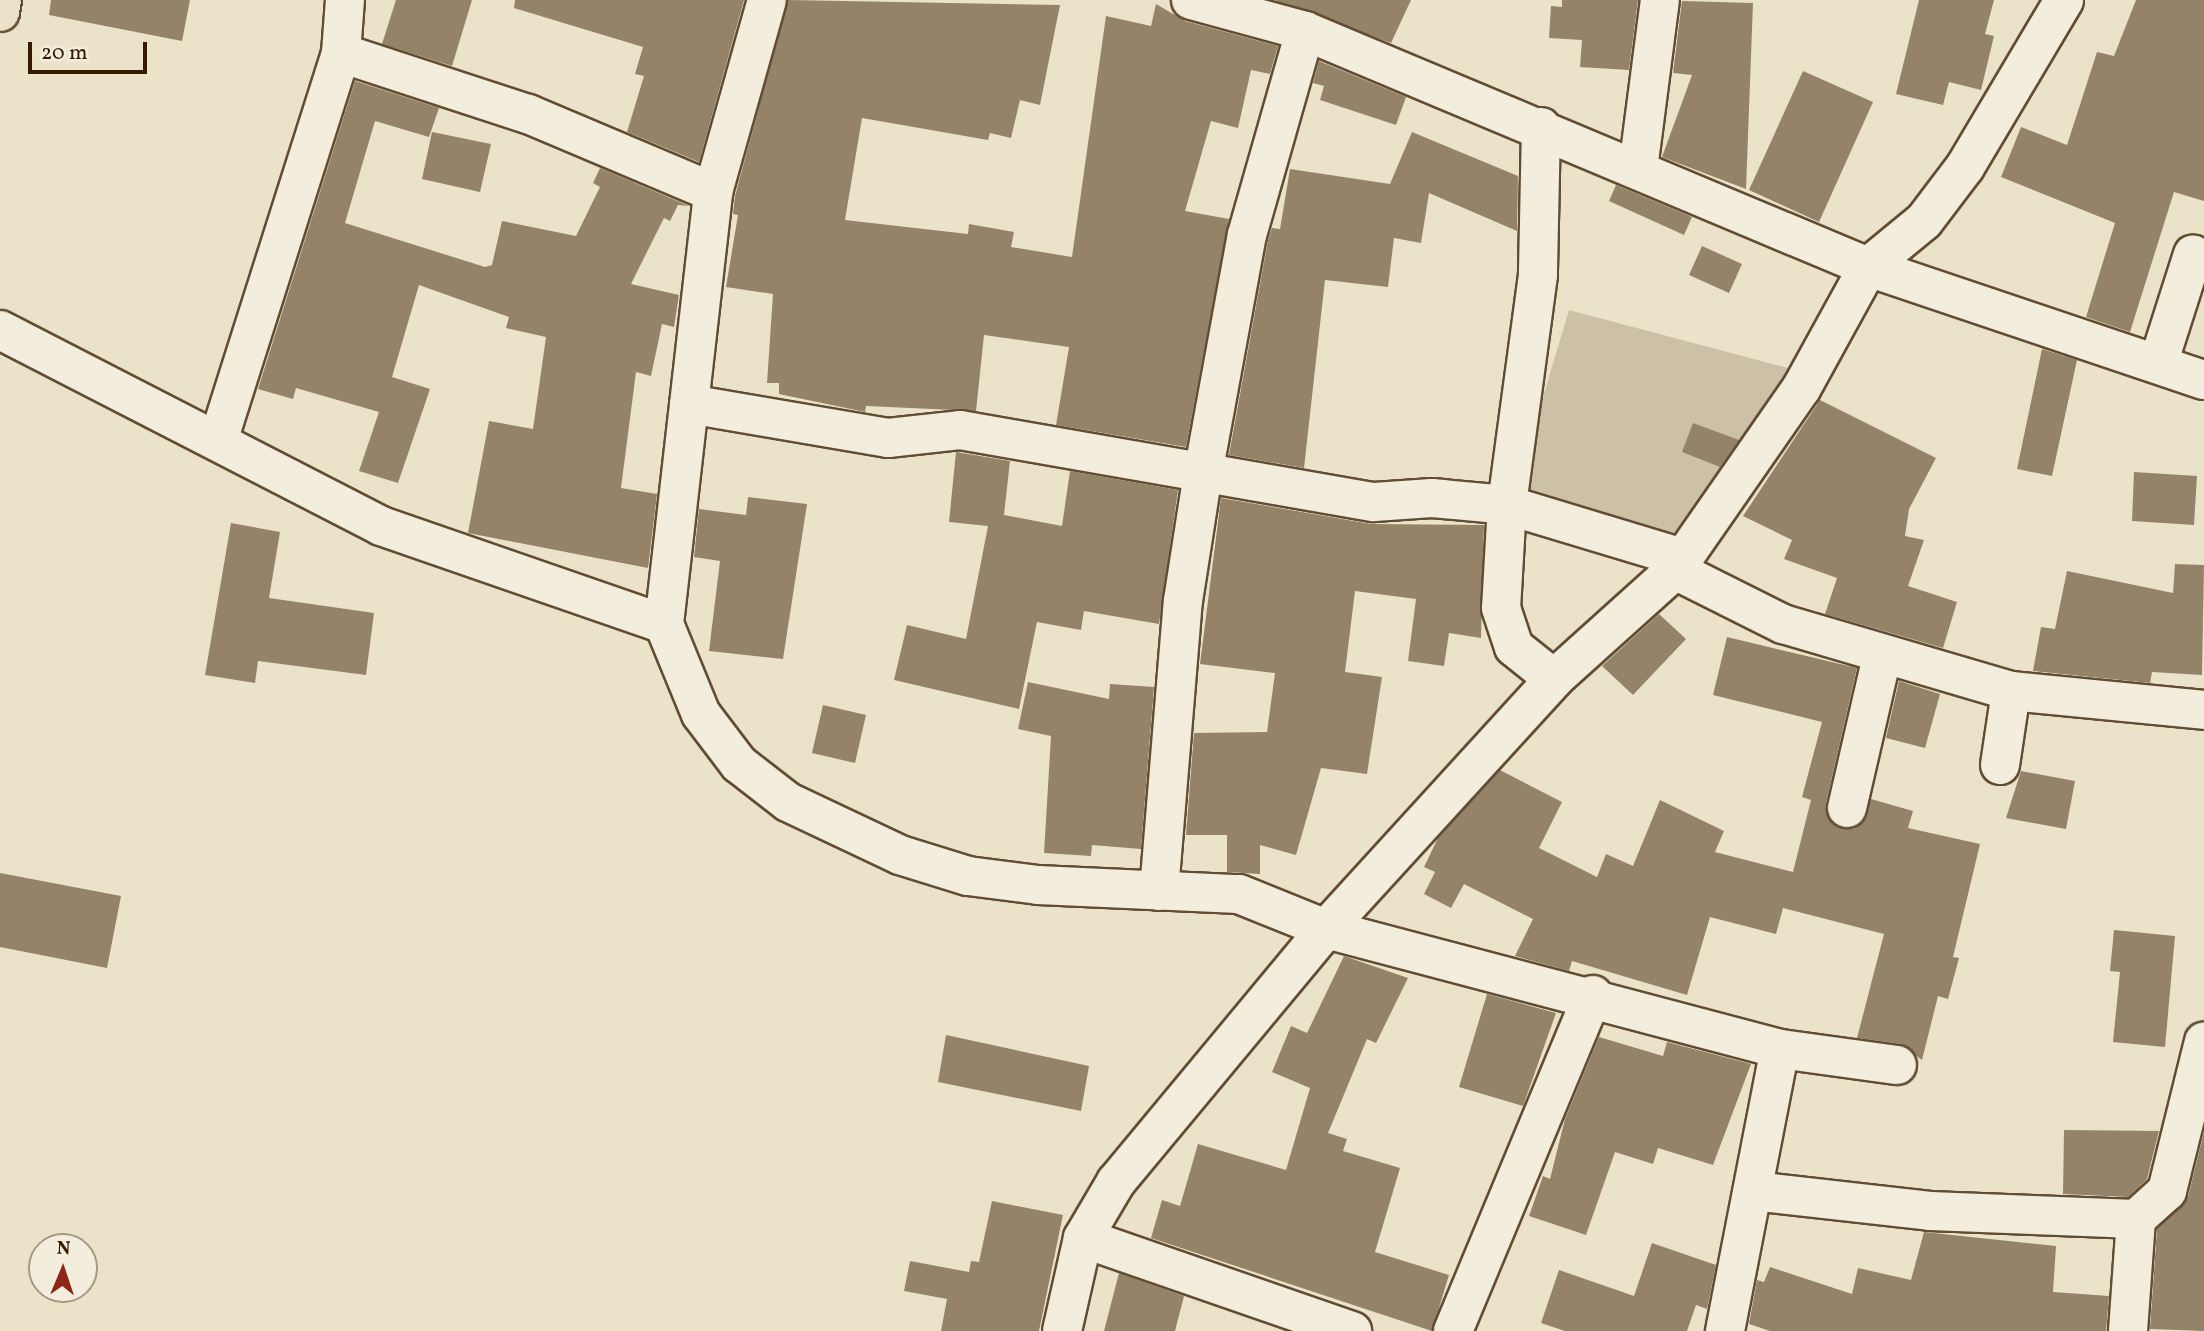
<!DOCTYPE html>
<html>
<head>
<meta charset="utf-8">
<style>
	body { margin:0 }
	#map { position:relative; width:2204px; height:1331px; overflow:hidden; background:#ebe3c9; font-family:Vollkorn,serif }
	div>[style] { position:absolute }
	.green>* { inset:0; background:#ccc1a7 }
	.building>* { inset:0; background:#948369 }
	.roads { filter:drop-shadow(2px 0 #624c32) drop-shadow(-2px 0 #624c32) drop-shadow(0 2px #624c32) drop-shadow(0 -2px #624c32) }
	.minor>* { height:38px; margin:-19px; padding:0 19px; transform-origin:19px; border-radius:19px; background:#f2eddc }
	.major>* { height:38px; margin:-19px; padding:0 19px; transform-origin:19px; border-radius:19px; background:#ebe3c9 }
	span { translate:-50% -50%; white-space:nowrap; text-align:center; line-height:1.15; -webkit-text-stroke:7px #f2eddc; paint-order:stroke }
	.north { position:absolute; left:28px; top:1233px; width:70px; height:70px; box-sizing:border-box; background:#f2eddc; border:2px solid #a69984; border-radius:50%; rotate:2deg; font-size:19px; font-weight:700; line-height:28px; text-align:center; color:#351a00 }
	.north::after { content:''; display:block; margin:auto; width:24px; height:32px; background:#8f2418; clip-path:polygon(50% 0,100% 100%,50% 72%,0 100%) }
	.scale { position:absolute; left:28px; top:42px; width:119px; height:32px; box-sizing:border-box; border:4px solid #351a00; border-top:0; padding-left:9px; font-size:21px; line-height:24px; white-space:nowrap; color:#351a00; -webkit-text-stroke:5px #f2eddc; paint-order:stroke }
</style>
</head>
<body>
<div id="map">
	<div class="green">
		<i style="clip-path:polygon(1569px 310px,1788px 368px,1688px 549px,1514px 494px)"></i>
	</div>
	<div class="building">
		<i style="clip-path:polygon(51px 0,190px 0,182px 41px,49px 15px)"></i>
		<i style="clip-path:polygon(396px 0,472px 0,452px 66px,382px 44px)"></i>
		<i style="clip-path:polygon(515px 0,744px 0,699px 162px,627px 132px,644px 76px,635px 74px,643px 47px,514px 8px)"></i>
		<i style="clip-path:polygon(788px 0,1060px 5px,1040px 105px,1020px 100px,1011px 138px,990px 133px,988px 140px,862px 118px,845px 220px,968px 234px,969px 224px,1014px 232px,1011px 247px,1072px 257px,1106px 16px,1151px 26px,1156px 4px,1185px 21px,1278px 46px,1270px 74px,1251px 70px,1238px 128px,1211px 121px,1185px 211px,1229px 219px,1186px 447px,1056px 425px,1069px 347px,984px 335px,976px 411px,866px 406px,865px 412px,779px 394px,779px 383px,767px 383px,773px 294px,726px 287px,738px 215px,733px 214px,735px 196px)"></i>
		<i style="clip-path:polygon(1274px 0,1411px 0,1391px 43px)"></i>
		<i style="clip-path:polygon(1562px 0,1638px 0,1629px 70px,1580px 67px,1582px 40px,1549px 38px,1551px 6px,1562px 7px)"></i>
		<i style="clip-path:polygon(1919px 0,1994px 0,1985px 34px,1994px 36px,1981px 90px,1949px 82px,1943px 105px,1896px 94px)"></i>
		<i style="clip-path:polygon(2136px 0,2204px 0,2204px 201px,2174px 192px,2130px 332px,2086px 317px,2115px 223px,2001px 177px,2021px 127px,2067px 145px,2097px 52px,2114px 56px)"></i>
		<i style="clip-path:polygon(1682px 1px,1753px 3px,1746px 189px,1662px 157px,1692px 75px,1673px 73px)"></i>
		<i style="clip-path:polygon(1319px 61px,1406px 97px,1396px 125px,1320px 100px,1324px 86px,1313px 83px)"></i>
		<i style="clip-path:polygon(1803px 71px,1873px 102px,1819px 222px,1749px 190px)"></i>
		<i style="clip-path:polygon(355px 81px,439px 108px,429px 137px,375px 121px,345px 223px,485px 267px,492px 265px,502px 221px,576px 236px,600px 187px,593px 183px,600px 168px,689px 206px,678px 205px,670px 221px,664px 218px,631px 284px,679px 295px,674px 327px,662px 324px,651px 376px,636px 372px,621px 488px,657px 494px,648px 568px,468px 533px,489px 421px,533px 429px,546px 337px,506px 328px,509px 317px,419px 285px,392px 377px,430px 389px,398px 483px,359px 471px,379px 412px,296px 388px,293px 399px,258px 389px)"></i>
		<i style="clip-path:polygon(432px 132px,491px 144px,480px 192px,422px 179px)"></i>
		<i style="clip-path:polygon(1412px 132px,1518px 176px,1517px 231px,1429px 193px,1421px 243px,1394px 238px,1388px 287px,1325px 280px,1304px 468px,1229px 455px,1268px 240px,1272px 228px,1280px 229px,1290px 169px,1390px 184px)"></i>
		<i style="clip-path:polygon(1616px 185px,1692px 217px,1684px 235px,1609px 201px)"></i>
		<i style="clip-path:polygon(1702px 246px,1742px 264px,1729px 293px,1689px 275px)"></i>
		<i style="clip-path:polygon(2042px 349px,2077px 360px,2052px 476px,2017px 469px)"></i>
		<i style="clip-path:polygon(1820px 400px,1936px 458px,1909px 509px,1905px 536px,1924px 540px,1908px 586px,1957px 602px,1943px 648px,1825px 614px,1837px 578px,1784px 559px,1792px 540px,1743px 516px)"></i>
		<i style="clip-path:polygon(1693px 423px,1739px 440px,1720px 467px,1682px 452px)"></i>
		<i style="clip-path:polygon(956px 452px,1010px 461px,1004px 515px,1062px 526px,1070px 471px,1178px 490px,1159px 624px,1084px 611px,1081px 630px,1037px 622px,1019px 709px,894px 680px,907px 625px,966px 639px,988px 526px,949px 522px)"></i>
		<i style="clip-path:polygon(2134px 472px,2197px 476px,2194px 525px,2132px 521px)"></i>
		<i style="clip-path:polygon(748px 497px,807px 504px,783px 659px,709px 651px,720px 561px,694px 557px,699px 509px,746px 515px)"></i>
		<i style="clip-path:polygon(1221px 498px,1371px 524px,1484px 525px,1481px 638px,1449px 633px,1444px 666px,1408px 661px,1416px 599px,1355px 591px,1345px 672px,1382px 677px,1367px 774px,1321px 768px,1296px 855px,1260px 845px,1260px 874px,1227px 872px,1227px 835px,1186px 835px,1194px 733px,1267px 732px,1275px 673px,1200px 664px)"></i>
		<i style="clip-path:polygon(231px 523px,280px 532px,269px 598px,374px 613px,366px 675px,258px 661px,255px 683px,205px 675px)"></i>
		<i style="clip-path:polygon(2175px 564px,2204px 565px,2202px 675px,2152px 672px,2150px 683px,2033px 671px,2041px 627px,2055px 629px,2067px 571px,2173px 593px)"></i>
		<i style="clip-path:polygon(1659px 614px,1686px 639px,1633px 695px,1602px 666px)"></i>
		<i style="clip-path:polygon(1727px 637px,1857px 668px,1826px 803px,1833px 824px,1853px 829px,1862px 823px,1871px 799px,1913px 811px,1908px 828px,1980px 844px,1953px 957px,1959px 958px,1948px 999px,1938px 996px,1922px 1060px,1901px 1044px,1857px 1038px,1884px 934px,1783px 908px,1776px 934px,1710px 917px,1687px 995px,1572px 961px,1569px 971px,1515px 956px,1533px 919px,1464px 884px,1451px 908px,1424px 894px,1435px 872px,1424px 867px,1438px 838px,1500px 770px,1562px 802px,1539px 848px,1597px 877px,1606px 854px,1633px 866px,1660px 800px,1724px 831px,1715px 852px,1793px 872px,1811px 800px,1802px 797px,1822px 722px,1713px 695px)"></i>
		<i style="clip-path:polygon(1899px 681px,1940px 694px,1925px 748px,1886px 738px)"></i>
		<i style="clip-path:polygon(1028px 682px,1109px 699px,1110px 684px,1154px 687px,1141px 849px,1092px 845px,1091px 856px,1044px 853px,1051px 736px,1018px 729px)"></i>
		<i style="clip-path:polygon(823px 705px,866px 715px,855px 763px,812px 753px)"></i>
		<i style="clip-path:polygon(2021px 771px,2075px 781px,2066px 829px,2006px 818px)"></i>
		<i style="clip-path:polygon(0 873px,121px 896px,107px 968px,0 947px)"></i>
		<i style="clip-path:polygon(2114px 930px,2175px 936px,2165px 1047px,2113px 1042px,2120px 972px,2110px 971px)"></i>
		<i style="clip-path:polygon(1344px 956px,1408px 978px,1376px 1043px,1367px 1039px,1328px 1133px,1347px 1139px,1343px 1151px,1400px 1168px,1375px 1252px,1449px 1275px,1432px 1331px,1151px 1238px,1162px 1200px,1180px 1206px,1198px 1144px,1286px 1170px,1310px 1088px,1272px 1072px,1291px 1026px,1307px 1033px)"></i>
		<i style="clip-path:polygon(1487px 994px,1556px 1013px,1523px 1106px,1459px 1087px)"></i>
		<i style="clip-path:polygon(946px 1035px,1089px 1066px,1081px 1111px,938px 1082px)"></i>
		<i style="clip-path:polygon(1599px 1037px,1663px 1056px,1667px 1042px,1751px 1064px,1713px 1165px,1658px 1148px,1653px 1164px,1615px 1152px,1586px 1235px,1529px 1216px,1543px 1176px,1550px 1179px,1565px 1119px)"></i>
		<i style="clip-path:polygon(2064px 1130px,2159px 1131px,2147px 1179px,2128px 1197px,2063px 1194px)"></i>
		<i style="clip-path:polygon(2204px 1132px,2204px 1331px,2150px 1329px,2157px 1229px,2188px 1197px)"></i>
		<i style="clip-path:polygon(992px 1201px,1063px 1215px,1039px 1331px,941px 1331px,947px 1299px,904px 1291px,910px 1261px,969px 1272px,971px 1261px,979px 1262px)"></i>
		<i style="clip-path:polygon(1924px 1232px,2056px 1246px,2053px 1292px,2109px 1296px,2106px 1331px,1770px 1331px,1749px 1324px,1757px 1280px,1764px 1282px,1770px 1267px,1852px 1294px,1858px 1268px,1911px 1280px)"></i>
		<i style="clip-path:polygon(1652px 1243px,1716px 1265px,1707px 1309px,1696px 1305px,1687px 1331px,1565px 1331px,1541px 1323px,1559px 1270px,1634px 1296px)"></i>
		<i style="clip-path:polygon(1119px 1273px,1184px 1296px,1175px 1331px,1104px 1331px)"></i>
	</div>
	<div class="roads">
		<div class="minor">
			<i style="left:1191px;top:0;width:118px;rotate:15.2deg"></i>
			<i style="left:1305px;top:31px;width:610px;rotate:22.74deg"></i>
			<i style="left:1868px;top:267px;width:354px;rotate:18.6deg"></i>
			<i style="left:341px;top:53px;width:197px;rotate:18.1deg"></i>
			<i style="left:528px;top:114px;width:201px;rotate:22.9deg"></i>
			<i style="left:1541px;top:127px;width:148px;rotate:91.2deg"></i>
			<i style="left:1538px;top:275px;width:232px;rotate:97.7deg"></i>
			<i style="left:1507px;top:505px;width:103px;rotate:93.3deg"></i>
			<i style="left:1501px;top:608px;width:41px;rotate:71.6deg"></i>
			<i style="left:1514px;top:647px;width:51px;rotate:38.7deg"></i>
			<i style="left:1638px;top:169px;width:170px;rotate:-82.6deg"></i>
			<i style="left:0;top:330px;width:428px;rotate:27.2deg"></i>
			<i style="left:381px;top:526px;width:299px;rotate:19.1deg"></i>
			<i style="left:664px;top:624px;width:97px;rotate:67.7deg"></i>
			<i style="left:701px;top:714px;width:63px;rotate:52.8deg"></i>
			<i style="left:739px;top:764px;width:62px;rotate:37.8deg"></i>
			<i style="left:788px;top:802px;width:124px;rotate:25.3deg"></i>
			<i style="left:900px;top:855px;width:71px;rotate:17.2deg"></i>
			<i style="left:968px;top:876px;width:71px;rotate:7.3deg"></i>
			<i style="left:1038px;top:885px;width:201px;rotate:2.6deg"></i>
			<i style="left:1239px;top:894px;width:94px;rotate:21.9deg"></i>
			<i style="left:1326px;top:929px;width:470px;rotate:14.8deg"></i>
			<i style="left:1780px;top:1049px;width:118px;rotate:7.8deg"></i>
			<i style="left:2158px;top:364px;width:115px;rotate:-72.3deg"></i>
			<i style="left:689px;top:404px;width:202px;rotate:9.7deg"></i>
			<i style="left:888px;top:438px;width:72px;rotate:-6.3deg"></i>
			<i style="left:960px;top:430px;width:420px;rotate:9.9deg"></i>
			<i style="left:1374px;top:502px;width:58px;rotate:-3.9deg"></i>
			<i style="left:1432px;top:498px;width:75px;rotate:5.3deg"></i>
			<i style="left:1507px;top:505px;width:184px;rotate:16.8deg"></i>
			<i style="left:218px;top:441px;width:407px;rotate:-72.4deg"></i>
			<i style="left:341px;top:53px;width:53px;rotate:-85.7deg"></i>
			<i style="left:1675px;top:570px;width:121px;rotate:26.6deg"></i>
			<i style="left:1783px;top:624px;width:238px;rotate:16.4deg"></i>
			<i style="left:2011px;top:691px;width:194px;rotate:5.6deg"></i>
			<i style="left:664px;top:624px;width:435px;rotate:-83.5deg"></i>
			<i style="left:713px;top:192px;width:199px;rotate:-74.3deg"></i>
			<i style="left:2000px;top:765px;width:75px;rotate:-81.5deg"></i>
			<i style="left:1847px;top:808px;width:156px;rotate:-77deg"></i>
			<i style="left:1159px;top:891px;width:291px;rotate:-85.3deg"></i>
			<i style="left:1183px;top:601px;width:129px;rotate:-81.1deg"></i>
			<i style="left:1203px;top:474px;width:243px;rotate:-79.6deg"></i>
			<i style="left:1247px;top:235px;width:212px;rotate:-74.1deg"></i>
			<i style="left:1753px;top:1191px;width:178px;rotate:6.4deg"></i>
			<i style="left:1930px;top:1211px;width:206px;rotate:2.2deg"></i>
			<i style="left:2136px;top:1219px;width:42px;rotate:-42.1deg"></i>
			<i style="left:2167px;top:1191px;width:154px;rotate:-76.1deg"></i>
			<i style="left:1083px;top:1238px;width:285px;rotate:19.1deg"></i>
			<i style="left:1062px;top:1331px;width:95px;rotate:-77.3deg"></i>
			<i style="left:1083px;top:1238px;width:65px;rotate:-59.5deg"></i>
			<i style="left:1116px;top:1182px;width:329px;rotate:-50.3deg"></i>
			<i style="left:1326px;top:929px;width:338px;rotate:-47.6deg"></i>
			<i style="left:1554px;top:679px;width:163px;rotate:-42deg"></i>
			<i style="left:1675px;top:570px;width:221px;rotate:-55.2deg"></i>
			<i style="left:1801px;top:389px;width:139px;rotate:-61.2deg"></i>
			<i style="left:1868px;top:267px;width:72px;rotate:-39.4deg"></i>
			<i style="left:1924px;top:221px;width:68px;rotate:-52.8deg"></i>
			<i style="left:1965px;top:167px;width:194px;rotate:-59.3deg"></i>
			<i style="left:1453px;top:1331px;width:364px;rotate:-67.4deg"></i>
			<i style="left:1725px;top:1331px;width:287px;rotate:-79deg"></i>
			<i style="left:2128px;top:1331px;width:112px;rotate:-85.9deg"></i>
		</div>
		<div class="major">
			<i style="left:0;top:12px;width:12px;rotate:-81deg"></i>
		</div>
	</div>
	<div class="north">N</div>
	<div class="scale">20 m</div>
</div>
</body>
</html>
